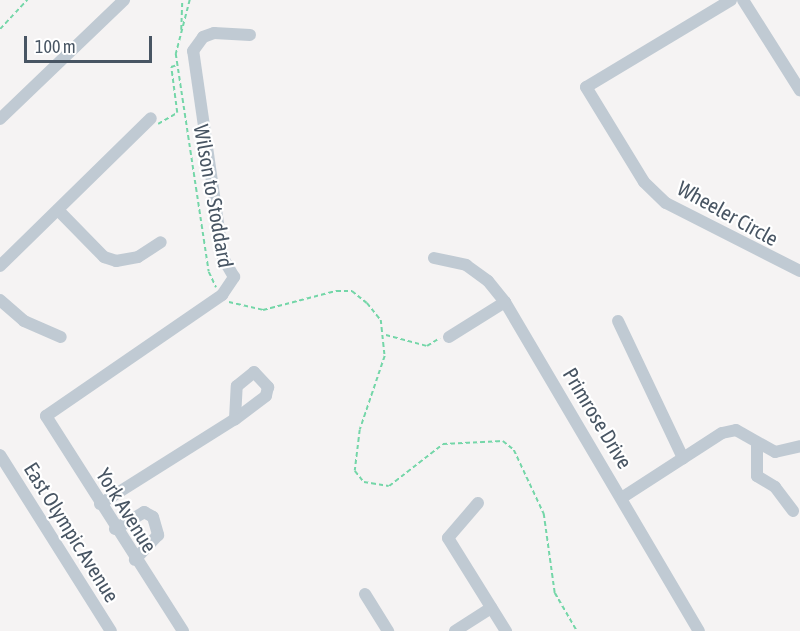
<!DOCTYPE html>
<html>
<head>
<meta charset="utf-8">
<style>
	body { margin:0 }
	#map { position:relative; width:800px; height:631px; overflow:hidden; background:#f5f3f3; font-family:"Asap Condensed",sans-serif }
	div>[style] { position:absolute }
	.path>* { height:1.5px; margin-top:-0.75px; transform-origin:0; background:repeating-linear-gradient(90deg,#74d6a8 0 4.5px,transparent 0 7.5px) }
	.minor>* { height:12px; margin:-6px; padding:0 6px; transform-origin:6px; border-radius:6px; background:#c0cad3 }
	span { translate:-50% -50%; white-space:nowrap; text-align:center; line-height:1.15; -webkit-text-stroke:4.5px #fff; paint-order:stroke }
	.street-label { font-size:21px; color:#485563 }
	.scale { position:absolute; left:24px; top:36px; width:128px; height:27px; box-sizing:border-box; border:3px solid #485563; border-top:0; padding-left:8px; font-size:18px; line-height:21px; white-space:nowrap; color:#485563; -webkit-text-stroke:4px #fff; paint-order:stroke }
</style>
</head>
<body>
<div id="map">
	<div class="path">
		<i style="left:190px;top:0;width:56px;rotate:104.5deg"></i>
		<i style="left:176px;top:54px;width:220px;rotate:81.4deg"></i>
		<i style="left:209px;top:272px;width:17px;rotate:65deg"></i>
		<i style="left:0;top:29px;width:40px;rotate:-47deg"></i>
		<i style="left:181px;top:30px;width:30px;rotate:-88deg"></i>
		<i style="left:158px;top:124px;width:22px;rotate:-30deg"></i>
		<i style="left:177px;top:113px;width:46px;rotate:-97.4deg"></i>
		<i style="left:171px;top:67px;width:6px;rotate:-18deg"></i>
		<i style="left:229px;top:302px;width:35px;rotate:13deg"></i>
		<i style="left:263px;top:310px;width:75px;rotate:-14.6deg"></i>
		<i style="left:336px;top:291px;width:16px"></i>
		<i style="left:352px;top:291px;width:19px;rotate:39deg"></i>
		<i style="left:367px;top:303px;width:22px;rotate:51deg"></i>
		<i style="left:381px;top:320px;width:36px;rotate:84deg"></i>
		<i style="left:385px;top:356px;width:78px;rotate:108.7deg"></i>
		<i style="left:360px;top:430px;width:41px;rotate:97deg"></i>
		<i style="left:355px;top:471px;width:14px;rotate:51deg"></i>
		<i style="left:364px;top:482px;width:25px;rotate:9deg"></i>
		<i style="left:389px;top:486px;width:68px;rotate:-37.9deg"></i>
		<i style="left:443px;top:444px;width:60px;rotate:-2.9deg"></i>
		<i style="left:503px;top:441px;width:14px;rotate:39deg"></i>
		<i style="left:514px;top:450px;width:71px;rotate:64.9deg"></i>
		<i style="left:544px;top:514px;width:80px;rotate:82.1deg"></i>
		<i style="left:555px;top:593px;width:44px;rotate:59.9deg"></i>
		<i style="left:386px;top:335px;width:42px;rotate:15deg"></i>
		<i style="left:427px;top:346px;width:15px;rotate:-32deg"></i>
	</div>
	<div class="minor">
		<i style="left:731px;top:0;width:169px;rotate:149deg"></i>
		<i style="left:586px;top:87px;width:111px;rotate:58.6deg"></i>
		<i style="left:644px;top:182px;width:30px;rotate:44deg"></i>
		<i style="left:666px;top:203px;width:150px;rotate:26.9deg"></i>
		<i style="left:743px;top:0;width:107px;rotate:57.7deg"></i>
		<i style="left:0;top:119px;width:172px;rotate:-43.8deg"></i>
		<i style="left:58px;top:210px;width:66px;rotate:45.6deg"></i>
		<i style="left:104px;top:257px;width:13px;rotate:18deg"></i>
		<i style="left:116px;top:261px;width:22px;rotate:-10deg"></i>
		<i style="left:138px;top:257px;width:27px;rotate:-33deg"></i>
		<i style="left:434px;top:258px;width:33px;rotate:12deg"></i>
		<i style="left:466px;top:265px;width:27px;rotate:36deg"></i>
		<i style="left:488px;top:281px;width:27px;rotate:51deg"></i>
		<i style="left:505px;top:302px;width:382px;rotate:59.5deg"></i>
		<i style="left:0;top:266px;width:211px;rotate:-44.4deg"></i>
		<i style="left:0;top:300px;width:32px;rotate:41deg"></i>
		<i style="left:24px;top:321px;width:40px;rotate:23.4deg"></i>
		<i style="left:618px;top:321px;width:152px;rotate:64.6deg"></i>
		<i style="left:449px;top:337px;width:66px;rotate:-32deg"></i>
		<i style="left:254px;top:372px;width:21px;rotate:47deg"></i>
		<i style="left:268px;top:387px;width:9px;rotate:103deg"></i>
		<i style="left:266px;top:396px;width:39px;rotate:143deg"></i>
		<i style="left:235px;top:419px;width:33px;rotate:-87deg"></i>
		<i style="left:237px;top:386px;width:22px;rotate:-39deg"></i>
		<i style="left:757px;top:444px;width:32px;rotate:90deg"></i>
		<i style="left:757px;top:476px;width:21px;rotate:31deg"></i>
		<i style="left:775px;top:487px;width:30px;rotate:53deg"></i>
		<i style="left:0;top:455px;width:208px;rotate:57.8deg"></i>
		<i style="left:623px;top:497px;width:118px;rotate:-32.9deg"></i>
		<i style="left:722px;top:433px;width:14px;rotate:-12deg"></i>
		<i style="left:736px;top:430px;width:45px;rotate:29.4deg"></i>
		<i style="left:775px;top:452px;width:26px;rotate:-13deg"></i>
		<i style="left:478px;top:503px;width:46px;rotate:130.6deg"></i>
		<i style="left:448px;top:538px;width:110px;rotate:58.1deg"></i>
		<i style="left:100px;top:504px;width:160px;rotate:-32.2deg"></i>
		<i style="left:115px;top:529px;width:34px;rotate:-30deg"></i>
		<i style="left:144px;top:512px;width:10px;rotate:29deg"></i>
		<i style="left:153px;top:517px;width:19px;rotate:74deg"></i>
		<i style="left:158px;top:535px;width:34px;rotate:133deg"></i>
		<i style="left:365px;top:594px;width:44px;rotate:58.1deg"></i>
		<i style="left:183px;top:631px;width:255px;rotate:-122.5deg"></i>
		<i style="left:46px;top:416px;width:214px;rotate:-34.5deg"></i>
		<i style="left:222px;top:295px;width:22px;rotate:-56deg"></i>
		<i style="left:234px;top:277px;width:22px;rotate:-120deg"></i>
		<i style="left:223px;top:258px;width:209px;rotate:-98.2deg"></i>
		<i style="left:193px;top:51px;width:17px;rotate:-54deg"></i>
		<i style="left:203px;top:37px;width:12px;rotate:-20deg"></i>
		<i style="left:214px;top:33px;width:36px;rotate:3deg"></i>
		<i style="left:455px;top:631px;width:43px;rotate:-32.6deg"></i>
	</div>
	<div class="street-label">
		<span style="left:214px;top:196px;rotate:80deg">Wilson to Stoddard</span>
		<span style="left:728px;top:213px;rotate:29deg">Wheeler Circle</span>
		<span style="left:598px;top:418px;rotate:59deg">Primrose Drive</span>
		<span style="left:127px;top:510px;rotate:58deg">York Avenue</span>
		<span style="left:72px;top:532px;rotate:58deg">East Olympic Avenue</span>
	</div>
	<div class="scale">100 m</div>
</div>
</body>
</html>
